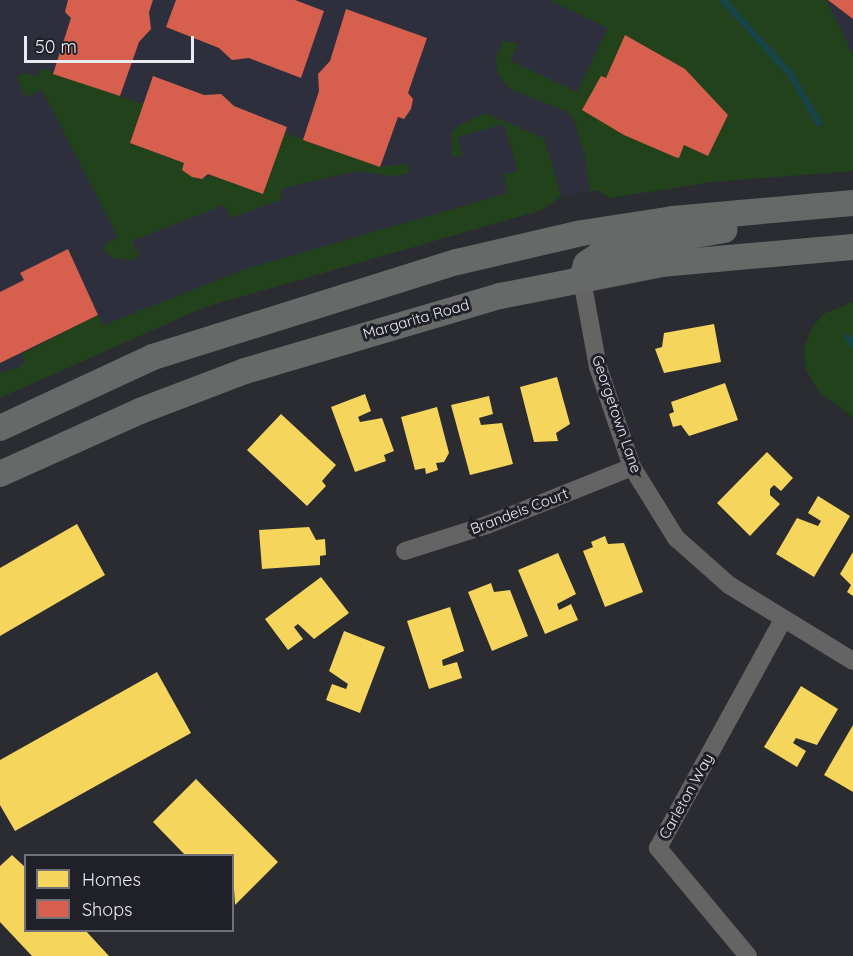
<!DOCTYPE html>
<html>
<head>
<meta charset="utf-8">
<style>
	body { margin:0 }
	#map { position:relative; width:853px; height:956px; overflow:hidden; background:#2b2c31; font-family:Quicksand,sans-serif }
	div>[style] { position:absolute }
	.built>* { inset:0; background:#2e2f3c }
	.green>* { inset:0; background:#22421b }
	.homes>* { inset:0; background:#f6d55c }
	.shops>* { inset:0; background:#d6604d }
	.stream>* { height:7px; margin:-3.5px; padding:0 3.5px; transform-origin:3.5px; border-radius:3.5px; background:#194447 }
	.minor>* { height:18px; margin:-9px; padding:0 9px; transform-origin:9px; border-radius:9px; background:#656465 }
	.secondary>* { height:26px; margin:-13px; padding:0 13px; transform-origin:13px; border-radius:13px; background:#676868 }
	span { translate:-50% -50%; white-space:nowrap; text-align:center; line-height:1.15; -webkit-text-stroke:6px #202029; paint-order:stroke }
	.street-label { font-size:15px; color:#eaeaf0 }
	.legend { position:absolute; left:24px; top:854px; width:210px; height:78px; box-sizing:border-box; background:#202029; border:2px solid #717179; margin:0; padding:8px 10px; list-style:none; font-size:18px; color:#eaeaf0 }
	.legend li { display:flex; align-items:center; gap:12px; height:30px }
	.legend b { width:30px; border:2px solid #717179 }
	.scale { position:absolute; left:24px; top:36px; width:170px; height:27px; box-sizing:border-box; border:3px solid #eaeaf0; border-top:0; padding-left:8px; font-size:18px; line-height:21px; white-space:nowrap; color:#eaeaf0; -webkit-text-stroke:4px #202029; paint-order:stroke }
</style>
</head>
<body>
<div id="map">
	<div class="built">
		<i style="clip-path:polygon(0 0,853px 0,853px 171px,711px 182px,610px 198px,596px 190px,555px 198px,542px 210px,205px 307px,0 398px)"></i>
	</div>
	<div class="green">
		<i style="clip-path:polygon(549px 0,826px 0,853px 55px,853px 171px,711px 182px,610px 198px,597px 190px,590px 192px,585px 155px,573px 118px,566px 111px,510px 89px,499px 76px,495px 61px,503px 41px,518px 43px,511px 61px,577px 92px,608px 28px)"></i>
		<i style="clip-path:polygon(41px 68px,143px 104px,130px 143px,184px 163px,182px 170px,198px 179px,205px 178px,285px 133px,380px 167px,408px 164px,411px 169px,407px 174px,393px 176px,357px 171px,283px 188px,280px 200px,231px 218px,224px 205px,132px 241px,139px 256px,134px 260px,113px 258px,104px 252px,105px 244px,118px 237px,42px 90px,25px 97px,22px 90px,17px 77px,22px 73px,39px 76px)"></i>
		<i style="clip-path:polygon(485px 113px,544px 138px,561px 196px,542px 210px,205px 307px,0 398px,0 373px,20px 367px,24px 363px,23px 353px,98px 315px,104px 325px,246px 269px,508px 193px,504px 175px,518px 171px,504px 124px,457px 137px,463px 156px,452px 156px,452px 133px,458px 126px)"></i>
		<i style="clip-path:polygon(853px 302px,853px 417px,819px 392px,806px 370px,804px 349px,810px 331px,823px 314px)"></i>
	</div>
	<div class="homes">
		<i style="clip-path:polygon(714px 324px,721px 362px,664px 373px,655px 349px,662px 347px,664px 333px)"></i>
		<i style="clip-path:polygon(557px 377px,570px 424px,556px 433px,558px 441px,534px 442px,520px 387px)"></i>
		<i style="clip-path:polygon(725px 383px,738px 420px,689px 436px,681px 425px,673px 427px,669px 414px,674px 412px,671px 402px)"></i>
		<i style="clip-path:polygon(365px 394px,371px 411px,358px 417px,360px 422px,382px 418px,394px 451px,384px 455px,386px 461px,355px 472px,331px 407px)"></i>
		<i style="clip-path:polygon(489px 396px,493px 414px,479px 418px,481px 425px,502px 423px,513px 464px,470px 475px,451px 405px)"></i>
		<i style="clip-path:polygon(437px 407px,449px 453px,444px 462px,436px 463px,438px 470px,426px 474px,425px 468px,415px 470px,401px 417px)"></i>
		<i style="clip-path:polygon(281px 414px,336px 465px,322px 481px,326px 486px,307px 506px,247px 450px)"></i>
		<i style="clip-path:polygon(767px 452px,793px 478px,781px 491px,774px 485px,770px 489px,770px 495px,780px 504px,750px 536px,717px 503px)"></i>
		<i style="clip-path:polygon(818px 496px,850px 516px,814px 577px,776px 554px,797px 518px,818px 526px,821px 521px,808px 513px)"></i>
		<i style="clip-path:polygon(77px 524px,105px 575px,0 636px,0 568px)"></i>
		<i style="clip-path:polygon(309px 527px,316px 540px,325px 539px,326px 555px,320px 556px,320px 565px,262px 569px,259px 530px)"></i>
		<i style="clip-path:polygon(605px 536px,608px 544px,624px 543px,643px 592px,605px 607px,583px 551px,593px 547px,591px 542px)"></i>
		<i style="clip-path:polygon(853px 552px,853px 596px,847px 592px,851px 585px,840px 574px)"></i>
		<i style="clip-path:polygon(558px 553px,576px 594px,557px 604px,559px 610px,571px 604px,578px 620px,545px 634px,518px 570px)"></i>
		<i style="clip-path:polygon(321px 577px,349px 613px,314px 639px,298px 624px,294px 627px,303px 639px,288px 650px,265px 619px)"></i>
		<i style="clip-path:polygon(491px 583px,494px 592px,510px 590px,528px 636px,492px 651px,468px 592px)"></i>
		<i style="clip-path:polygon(450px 607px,464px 651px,442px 660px,443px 666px,457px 662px,462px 678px,429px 689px,407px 621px)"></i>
		<i style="clip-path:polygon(344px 631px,385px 647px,360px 713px,326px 700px,332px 684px,346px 689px,348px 684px,329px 671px)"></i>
		<i style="clip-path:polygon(157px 672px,191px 733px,15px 831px,0 805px,0 760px)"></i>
		<i style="clip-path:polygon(801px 686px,838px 709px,817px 745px,796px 738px,793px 743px,806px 751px,797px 767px,764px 747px)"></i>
		<i style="clip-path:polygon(853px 725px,853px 792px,824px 775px)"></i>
		<i style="clip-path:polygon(196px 779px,278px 862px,235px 905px,232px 856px,186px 856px,153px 822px)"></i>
		<i style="clip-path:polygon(12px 855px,26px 868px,26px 930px,85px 930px,109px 956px,32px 956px,0 922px,0 866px)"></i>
	</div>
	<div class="shops">
		<i style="clip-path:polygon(68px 0,153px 0,149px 12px,151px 29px,139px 42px,120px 96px,53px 74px,71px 18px,65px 12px)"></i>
		<i style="clip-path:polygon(176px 0,295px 0,324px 11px,301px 78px,249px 58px,232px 60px,219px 48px,166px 27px)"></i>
		<i style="clip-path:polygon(828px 0,853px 0,853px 19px)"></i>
		<i style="clip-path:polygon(346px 9px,427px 38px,408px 93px,413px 99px,411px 109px,404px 119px,398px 117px,380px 167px,303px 140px,319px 91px,318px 74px,330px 61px)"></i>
		<i style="clip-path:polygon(625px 35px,685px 69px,728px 115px,708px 156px,684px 145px,679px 158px,675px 157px,624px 135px,582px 110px,601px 76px,606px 78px)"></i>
		<i style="clip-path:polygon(153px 76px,204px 95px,221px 94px,234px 106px,287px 127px,263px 194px,208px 174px,202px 179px,192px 177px,182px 170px,184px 163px,130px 143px)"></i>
		<i style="clip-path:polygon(68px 249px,98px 315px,0 363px,0 292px,24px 280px,20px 273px)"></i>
	</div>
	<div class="stream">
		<i style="left:723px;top:0;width:100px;rotate:47.8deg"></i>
		<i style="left:790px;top:74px;width:56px;rotate:59.7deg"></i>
		<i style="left:847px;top:337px;width:9px;rotate:49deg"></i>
	</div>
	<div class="minor">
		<i style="left:582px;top:280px;width:88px;rotate:79.6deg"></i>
		<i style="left:598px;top:367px;width:106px;rotate:71.2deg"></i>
		<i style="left:632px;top:467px;width:84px;rotate:58.2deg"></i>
		<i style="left:676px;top:538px;width:71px;rotate:41.6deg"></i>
		<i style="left:729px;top:585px;width:145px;rotate:31.5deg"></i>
		<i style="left:405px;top:551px;width:86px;rotate:-17.6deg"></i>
		<i style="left:487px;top:525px;width:156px;rotate:-21.8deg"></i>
		<i style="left:748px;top:956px;width:141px;rotate:-129.8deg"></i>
		<i style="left:658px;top:848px;width:260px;rotate:-61.3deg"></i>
	</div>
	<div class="secondary">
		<i style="left:582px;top:280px;width:16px;rotate:-76deg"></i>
		<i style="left:586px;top:264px;width:16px;rotate:-35deg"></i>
		<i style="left:599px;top:255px;width:23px;rotate:-18deg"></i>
		<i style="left:621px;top:248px;width:105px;rotate:-9.9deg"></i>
		<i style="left:0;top:428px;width:169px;rotate:-24.9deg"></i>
		<i style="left:153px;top:357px;width:318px;rotate:-17.4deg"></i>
		<i style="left:457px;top:262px;width:128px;rotate:-13.1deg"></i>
		<i style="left:582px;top:233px;width:92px;rotate:-8.7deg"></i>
		<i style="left:673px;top:219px;width:181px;rotate:-5.1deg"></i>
		<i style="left:0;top:474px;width:154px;rotate:-24.2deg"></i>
		<i style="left:140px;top:411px;width:112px;rotate:-20.9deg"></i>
		<i style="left:245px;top:371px;width:266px;rotate:-16.4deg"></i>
		<i style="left:500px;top:296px;width:164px;rotate:-11.2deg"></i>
		<i style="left:661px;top:264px;width:193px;rotate:-5.1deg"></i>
	</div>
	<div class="street-label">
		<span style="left:416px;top:319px;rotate:-16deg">Margarita Road</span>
		<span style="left:617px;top:414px;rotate:71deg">Georgetown Lane</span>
		<span style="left:519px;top:511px;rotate:-21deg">Brandeis Court</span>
		<span style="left:686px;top:796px;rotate:-61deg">Carleton Way</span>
	</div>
	<ul class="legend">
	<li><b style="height:16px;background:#f6d55c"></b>Homes</li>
	<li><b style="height:16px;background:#d6604d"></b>Shops</li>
	</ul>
	<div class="scale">50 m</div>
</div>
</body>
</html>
